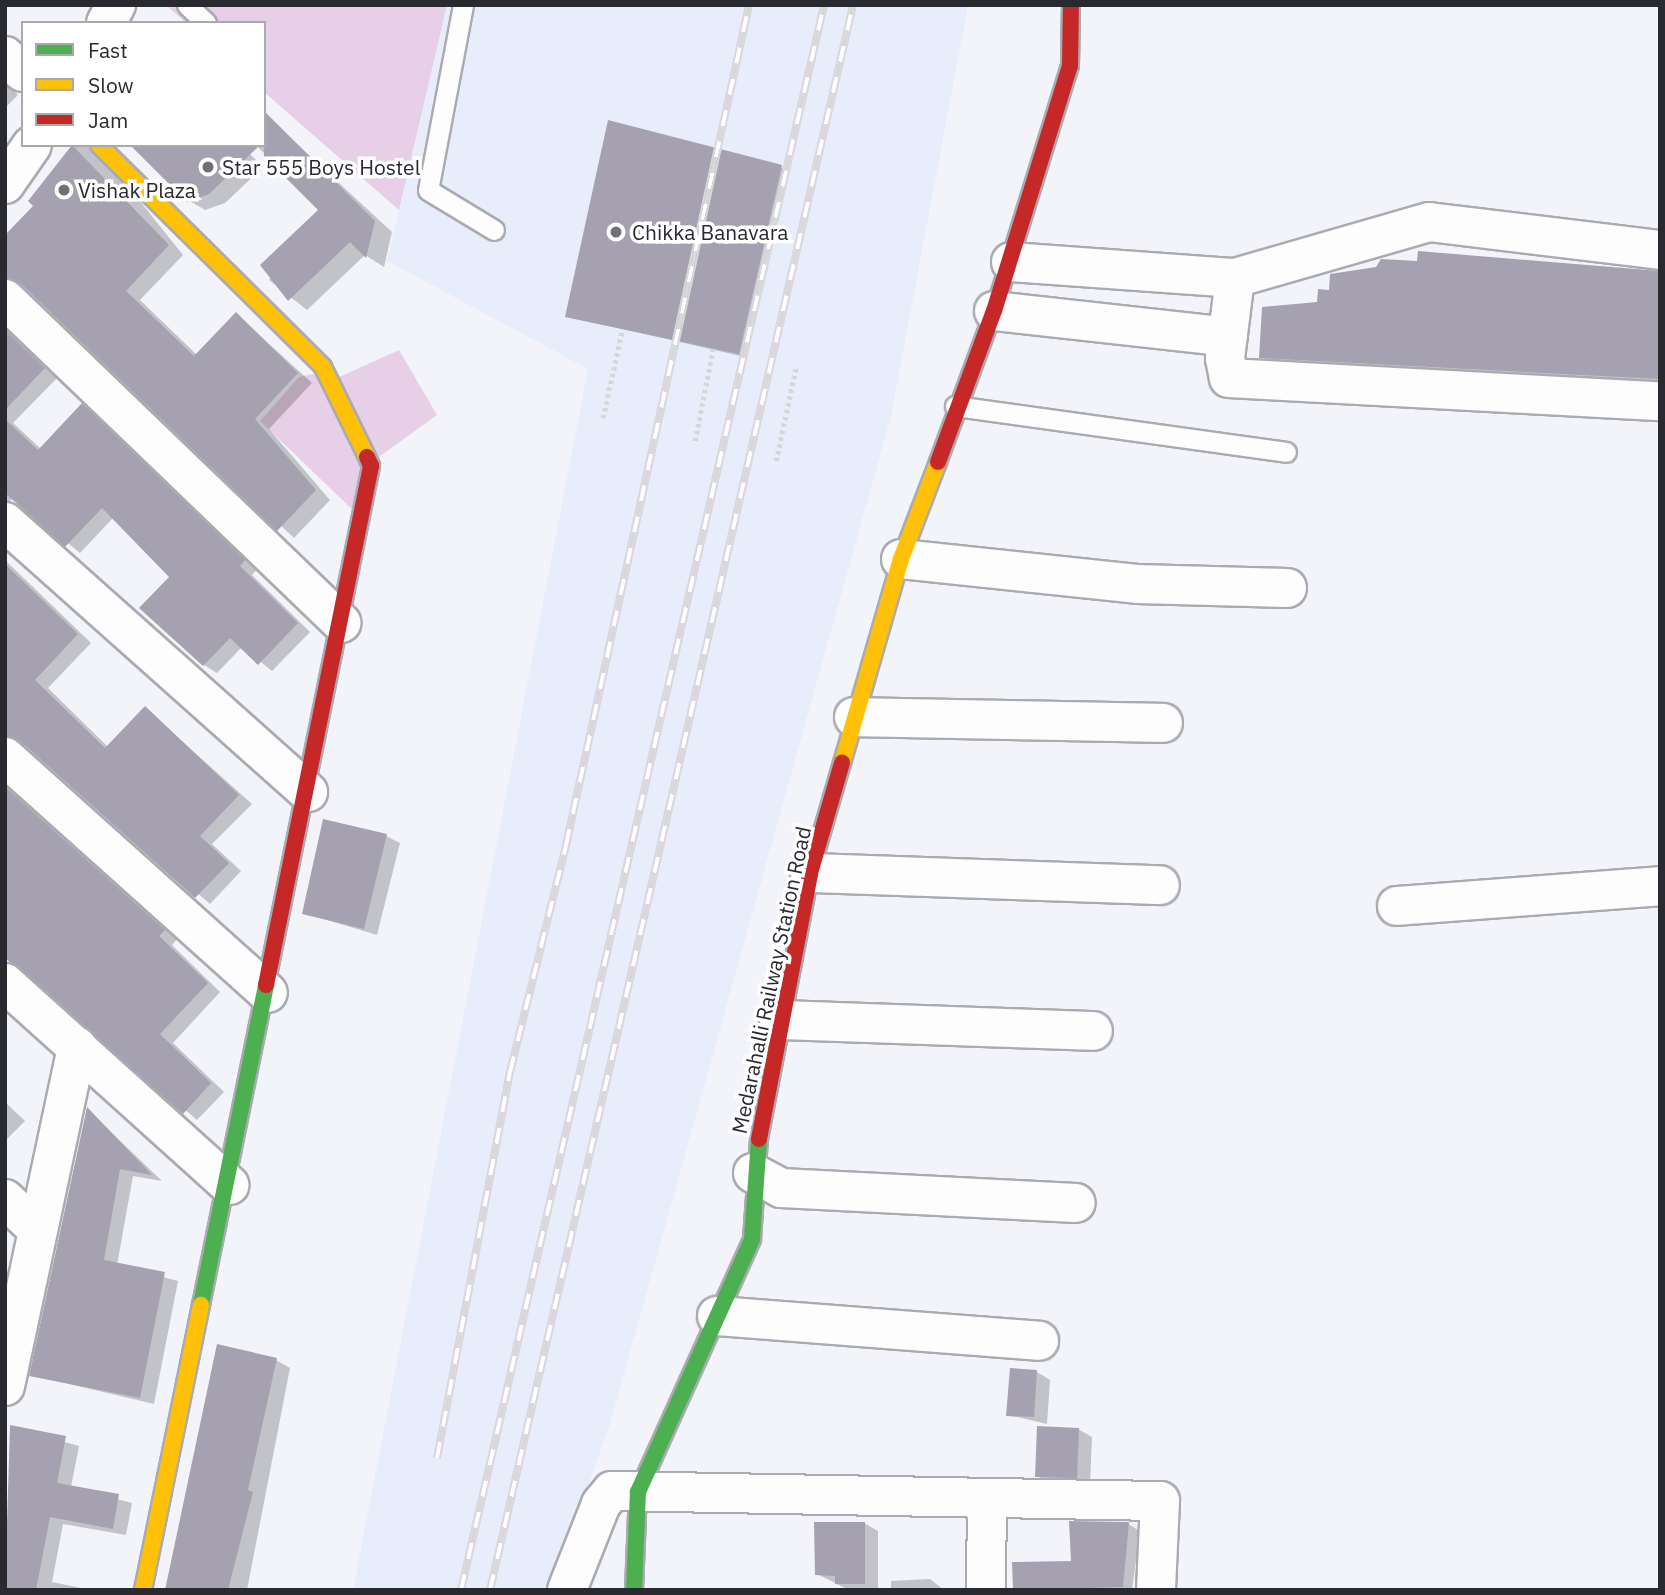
<!DOCTYPE html>
<html>
<head>
<meta charset="utf-8">
<style>
	body { margin:0 }
	#map { position:relative; width:1665px; height:1595px; overflow:hidden; background:#f2f4fa; font-family:"IBM Plex Sans",sans-serif }
	div>[style] { position:absolute }
	.built>* { inset:0; background:#e8edfc }
	.green>* { inset:0; background:#e7d0e7 }
	.shadow>* { inset:0; background:#0003 }
	.building>* { inset:0; background:#a6a1b1 }
	.path>* { height:4.5px; margin-top:-2.25px; transform-origin:0; background:repeating-linear-gradient(90deg,#d6d6d8 0 3.5px,transparent 0 7px) }
	.roads { filter:drop-shadow(2px 0 #aaabb1) drop-shadow(-2px 0 #aaabb1) drop-shadow(0 2px #aaabb1) drop-shadow(0 -2px #aaabb1) }
	.lane>* { height:19px; margin:-9.5px; padding:0 9.5px; transform-origin:9.5px; border-radius:9.5px; background:#fdfdfe }
	.street>* { height:38px; margin:-19px; padding:0 19px; transform-origin:19px; border-radius:19px; background:#fdfdfe }
	.fast>* { height:16px; margin:-8px; padding:0 8px; transform-origin:8px; border-radius:8px; background:#4caf50 }
	.slow>* { height:16px; margin:-8px; padding:0 8px; transform-origin:8px; border-radius:8px; background:#ffc107 }
	.jam>* { height:16px; margin:-8px; padding:0 8px; transform-origin:8px; border-radius:8px; background:#c62828 }
	.rail>* { height:8px; margin-top:-4px; transform-origin:0; background:repeating-linear-gradient(90deg,#fff 0 16px,#d8d8da 0 32px); box-sizing:border-box; border-block:2px solid #d8d8da }
	.dots>* { width:19px; height:19px; translate:-50% -50%; box-sizing:border-box; border:4px solid #fff; border-radius:50% }
	span { translate:-50% -50%; white-space:nowrap; text-align:center; line-height:1.15; -webkit-text-stroke:7px #fff; paint-order:stroke }
	.poi-label { font-size:21px; color:#292a30 }
	.left { translate:0 -50%; text-align:left }
	.street-label { font-size:21px; color:#292a30 }
	.frame { position:absolute; inset:0; border:7px solid #292a30; pointer-events:none }
	.legend { position:absolute; left:21px; top:21px; width:245px; height:126px; box-sizing:border-box; background:#fff; border:2px solid #a9aaac; margin:0; padding:9px 12px; list-style:none; font-size:21px; color:#292a30 }
	.legend li { display:flex; align-items:center; gap:14px; height:35px }
	.legend b { width:35px; border:2px solid #a9aaac }
</style>
</head>
<body>
<div id="map">
	<div class="built">
		<i style="clip-path:polygon(447px 5px,968px 5px,891px 416px,610px 1424px,551px 1590px,353px 1590px,588px 369px,387px 261px)"></i>
	</div>
	<div class="green">
		<i style="clip-path:polygon(166px 5px,447px 5px,399px 210px,264px 92px,264px 23px,186px 23px)"></i>
		<i style="clip-path:polygon(399px 350px,437px 415px,376px 459px,337px 378px)"></i>
		<i style="clip-path:polygon(320px 372px,365px 466px,357px 514px,260px 421px,299px 377px)"></i>
	</div>
	<div class="shadow">
		<i style="clip-path:polygon(5px 82px,18px 95px,5px 108px)"></i>
		<i style="clip-path:polygon(272px 121px,392px 232px,384px 267px,365px 255px,307px 310px,269px 280px,320px 210px,256px 145px,264px 145px)"></i>
		<i style="clip-path:polygon(74px 145px,95px 145px,183px 255px,140px 300px,197px 355px,236px 314px,312px 383px,269px 429px,330px 500px,294px 538px,28px 288px,5px 278px,35px 206px,31px 201px)"></i>
		<i style="clip-path:polygon(241px 145px,263px 167px,225px 203px,205px 210px,188px 200px)"></i>
		<i style="clip-path:polygon(781px 167px,788px 171px,745px 357px,567px 316px)"></i>
		<i style="clip-path:polygon(1660px 271px,1660px 394px,1288px 372px,1261px 357px)"></i>
		<i style="clip-path:polygon(5px 326px,58px 377px,13px 423px,41px 449px,82px 406px,96px 413px,257px 569px,252px 575px,310px 632px,272px 671px,242px 647px,217px 673px,204px 665px,172px 577px,113px 518px,80px 553px,13px 498px,5px 506px)"></i>
		<i style="clip-path:polygon(5px 560px,91px 643px,48px 688px,108px 747px,145px 708px,252px 804px,212px 844px,241px 871px,210px 904px,28px 746px,12px 743px,5px 751px)"></i>
		<i style="clip-path:polygon(5px 784px,177px 939px,172px 945px,220px 992px,173px 1043px,224px 1092px,197px 1120px,5px 954px)"></i>
		<i style="clip-path:polygon(386px 836px,400px 843px,377px 935px,304px 913px)"></i>
		<i style="clip-path:polygon(5px 1102px,25px 1121px,5px 1141px)"></i>
		<i style="clip-path:polygon(88px 1110px,162px 1181px,133px 1176px,117px 1265px,178px 1281px,154px 1404px,31px 1375px)"></i>
		<i style="clip-path:polygon(276px 1360px,290px 1368px,247px 1590px,167px 1590px)"></i>
		<i style="clip-path:polygon(1037px 1372px,1050px 1380px,1047px 1424px,1008px 1415px)"></i>
		<i style="clip-path:polygon(11px 1427px,79px 1446px,71px 1487px,132px 1503px,126px 1535px,63px 1524px,52px 1582px,91px 1590px,5px 1590px)"></i>
		<i style="clip-path:polygon(1078px 1429px,1092px 1437px,1090px 1484px,1051px 1484px,1037px 1476px)"></i>
		<i style="clip-path:polygon(864px 1523px,878px 1531px,878px 1590px,849px 1590px,817px 1574px)"></i>
		<i style="clip-path:polygon(1128px 1524px,1140px 1531px,1132px 1590px,1013px 1590px,1072px 1562px)"></i>
		<i style="clip-path:polygon(930px 1579px,944px 1590px,891px 1590px,891px 1581px)"></i>
	</div>
	<div class="building">
		<i style="clip-path:polygon(264px 111px,375px 221px,366px 258px,350px 242px,288px 301px,260px 265px,318px 210px,264px 156px)"></i>
		<i style="clip-path:polygon(608px 120px,782px 165px,739px 354px,565px 317px)"></i>
		<i style="clip-path:polygon(72px 145px,169px 245px,126px 291px,194px 356px,236px 312px,298px 373px,255px 419px,316px 490px,277px 531px,20px 283px,5px 278px,5px 235px,33px 206px,28px 201px)"></i>
		<i style="clip-path:polygon(130px 145px,260px 145px,209px 194px,187px 202px)"></i>
		<i style="clip-path:polygon(1418px 251px,1660px 271px,1660px 379px,1259px 358px,1262px 307px,1317px 302px,1318px 289px,1329px 290px,1330px 274px,1376px 267px,1381px 259px,1417px 261px)"></i>
		<i style="clip-path:polygon(5px 330px,45px 368px,5px 410px)"></i>
		<i style="clip-path:polygon(82px 403px,245px 560px,240px 566px,298px 623px,258px 665px,230px 638px,203px 666px,139px 608px,169px 577px,102px 508px,65px 547px,5px 493px,5px 419px,38px 450px)"></i>
		<i style="clip-path:polygon(5px 564px,78px 634px,35px 680px,105px 748px,145px 706px,239px 795px,200px 836px,229px 863px,195px 898px,20px 741px,5px 736px)"></i>
		<i style="clip-path:polygon(5px 787px,165px 930px,159px 936px,208px 983px,160px 1034px,211px 1083px,183px 1114px,5px 958px)"></i>
		<i style="clip-path:polygon(323px 819px,387px 834px,364px 929px,302px 914px)"></i>
		<i style="clip-path:polygon(87px 1107px,152px 1175px,120px 1169px,104px 1260px,165px 1272px,140px 1398px,29px 1376px)"></i>
		<i style="clip-path:polygon(217px 1344px,277px 1358px,248px 1490px,253px 1492px,228px 1590px,165px 1590px)"></i>
		<i style="clip-path:polygon(1010px 1368px,1037px 1370px,1034px 1417px,1006px 1416px)"></i>
		<i style="clip-path:polygon(10px 1425px,66px 1436px,57px 1483px,119px 1494px,113px 1529px,50px 1517px,36px 1590px,5px 1590px)"></i>
		<i style="clip-path:polygon(1037px 1426px,1079px 1428px,1077px 1478px,1035px 1477px)"></i>
		<i style="clip-path:polygon(1069px 1521px,1129px 1522px,1123px 1587px,1013px 1590px,1012px 1562px,1071px 1561px)"></i>
		<i style="clip-path:polygon(814px 1522px,865px 1522px,865px 1584px,835px 1584px,835px 1576px,815px 1575px)"></i>
	</div>
	<div class="path">
		<i style="left:603px;top:418px;width:89px;rotate:-77.7deg"></i>
		<i style="left:695px;top:441px;width:94px;rotate:-78.9deg"></i>
		<i style="left:776px;top:461px;width:96px;rotate:-78deg"></i>
	</div>
	<div class="roads">
		<div class="lane">
			<i style="left:187px;top:5px;width:26px;rotate:43deg"></i>
			<i style="left:463px;top:5px;width:188px;rotate:100.7deg"></i>
			<i style="left:428px;top:190px;width:77px;rotate:31.2deg"></i>
			<i style="left:955px;top:406px;width:334px;rotate:7.9deg"></i>
		</div>
		<div class="street">
			<i style="left:106px;top:23px;width:21px;rotate:-61deg"></i>
			<i style="left:5px;top:56px;width:24px;rotate:42deg"></i>
			<i style="left:5px;top:184px;width:47px;rotate:-55.3deg"></i>
			<i style="left:1011px;top:262px;width:225px;rotate:4.1deg"></i>
			<i style="left:1235px;top:278px;width:202px;rotate:-16.1deg"></i>
			<i style="left:1429px;top:222px;width:233px;rotate:6.9deg"></i>
			<i style="left:1235px;top:278px;width:81px;rotate:97.1deg"></i>
			<i style="left:1225px;top:358px;width:20px;rotate:79deg"></i>
			<i style="left:1229px;top:378px;width:432px;rotate:3.1deg"></i>
			<i style="left:5px;top:299px;width:467px;rotate:43.9deg"></i>
			<i style="left:994px;top:311px;width:235px;rotate:6.3deg"></i>
			<i style="left:5px;top:522px;width:406px;rotate:41.7deg"></i>
			<i style="left:901px;top:559px;width:237px;rotate:6deg"></i>
			<i style="left:1137px;top:584px;width:150px;rotate:1.5deg"></i>
			<i style="left:854px;top:717px;width:309px;rotate:1.1deg"></i>
			<i style="left:5px;top:757px;width:353px;rotate:41.9deg"></i>
			<i style="left:810px;top:873px;width:350px;rotate:2deg"></i>
			<i style="left:1397px;top:906px;width:264px;rotate:-4.3deg"></i>
			<i style="left:5px;top:983px;width:302px;rotate:42deg"></i>
			<i style="left:779px;top:1020px;width:314px;rotate:2deg"></i>
			<i style="left:753px;top:1173px;width:32px;rotate:28deg"></i>
			<i style="left:781px;top:1188px;width:295px;rotate:2.9deg"></i>
			<i style="left:5px;top:1199px;width:45px;rotate:43.2deg"></i>
			<i style="left:717px;top:1316px;width:323px;rotate:4.4deg"></i>
			<i style="left:5px;top:1386px;width:347px;rotate:-78deg"></i>
			<i style="left:567px;top:1590px;width:92px;rotate:-68.4deg"></i>
			<i style="left:601px;top:1504px;width:17px;rotate:-50deg"></i>
			<i style="left:612px;top:1491px;width:548px;rotate:1.05deg"></i>
			<i style="left:1160px;top:1501px;width:89px;rotate:92.6deg"></i>
			<i style="left:986px;top:1590px;width:92px;rotate:-89.4deg"></i>
		</div>
		<div class="fast">
			<i style="left:201px;top:1305px;width:327px;rotate:-78.5deg"></i>
			<i style="left:634px;top:1590px;width:98px;rotate:-87.7deg"></i>
			<i style="left:638px;top:1492px;width:277px;rotate:-65.7deg"></i>
			<i style="left:752px;top:1239px;width:100px;rotate:-86deg"></i>
		</div>
		<div class="slow">
			<i style="left:99px;top:145px;width:315px;rotate:44.7deg"></i>
			<i style="left:323px;top:367px;width:100px;rotate:63.9deg"></i>
			<i style="left:842px;top:763px;width:212px;rotate:-73.9deg"></i>
			<i style="left:901px;top:559px;width:104px;rotate:-69.1deg"></i>
			<i style="left:143px;top:1590px;width:291px;rotate:-78.5deg"></i>
		</div>
		<div class="jam">
			<i style="left:938px;top:462px;width:161px;rotate:-69.7deg"></i>
			<i style="left:994px;top:311px;width:257px;rotate:-72.8deg"></i>
			<i style="left:1070px;top:66px;width:61px;rotate:-89.1deg"></i>
			<i style="left:266px;top:985px;width:530px;rotate:-78.56deg"></i>
			<i style="left:371px;top:466px;width:10px;rotate:-114deg"></i>
			<i style="left:759px;top:1139px;width:271px;rotate:-79.1deg"></i>
			<i style="left:810px;top:873px;width:115px;rotate:-73.8deg"></i>
		</div>
	</div>
	<div class="rail">
		<i style="left:437px;top:1458px;width:393px;rotate:-79.3deg"></i>
		<i style="left:510px;top:1072px;width:234px;rotate:-76.1deg"></i>
		<i style="left:566px;top:845px;width:860px;rotate:-77.71deg"></i>
		<i style="left:461px;top:1590px;width:1626px;rotate:-77.1deg"></i>
		<i style="left:490px;top:1590px;width:1626px;rotate:-77.1deg"></i>
	</div>
	<div class="dots">
		<i style="left:208px;top:167px;background:#6f7177"></i>
		<i style="left:64px;top:190px;background:#6f7177"></i>
		<i style="left:616px;top:232px;background:#6f7177"></i>
	</div>
	<div class="poi-label">
		<span class="left" style="left:222px;top:167px">Star 555 Boys Hostel</span>
		<span class="left" style="left:78px;top:190px">Vishak Plaza</span>
		<span class="left" style="left:632px;top:232px">Chikka Banavara</span>
	</div>
	<div class="street-label">
		<span style="left:771px;top:980px;rotate:-78deg">Medarahalli Railway Station Road</span>
	</div>
	<div class="frame"></div>
	<ul class="legend">
	<li><b style="height:9px;background:#4caf50"></b>Fast</li>
	<li><b style="height:9px;background:#ffc107"></b>Slow</li>
	<li><b style="height:9px;background:#c62828"></b>Jam</li>
	</ul>
</div>
</body>
</html>
